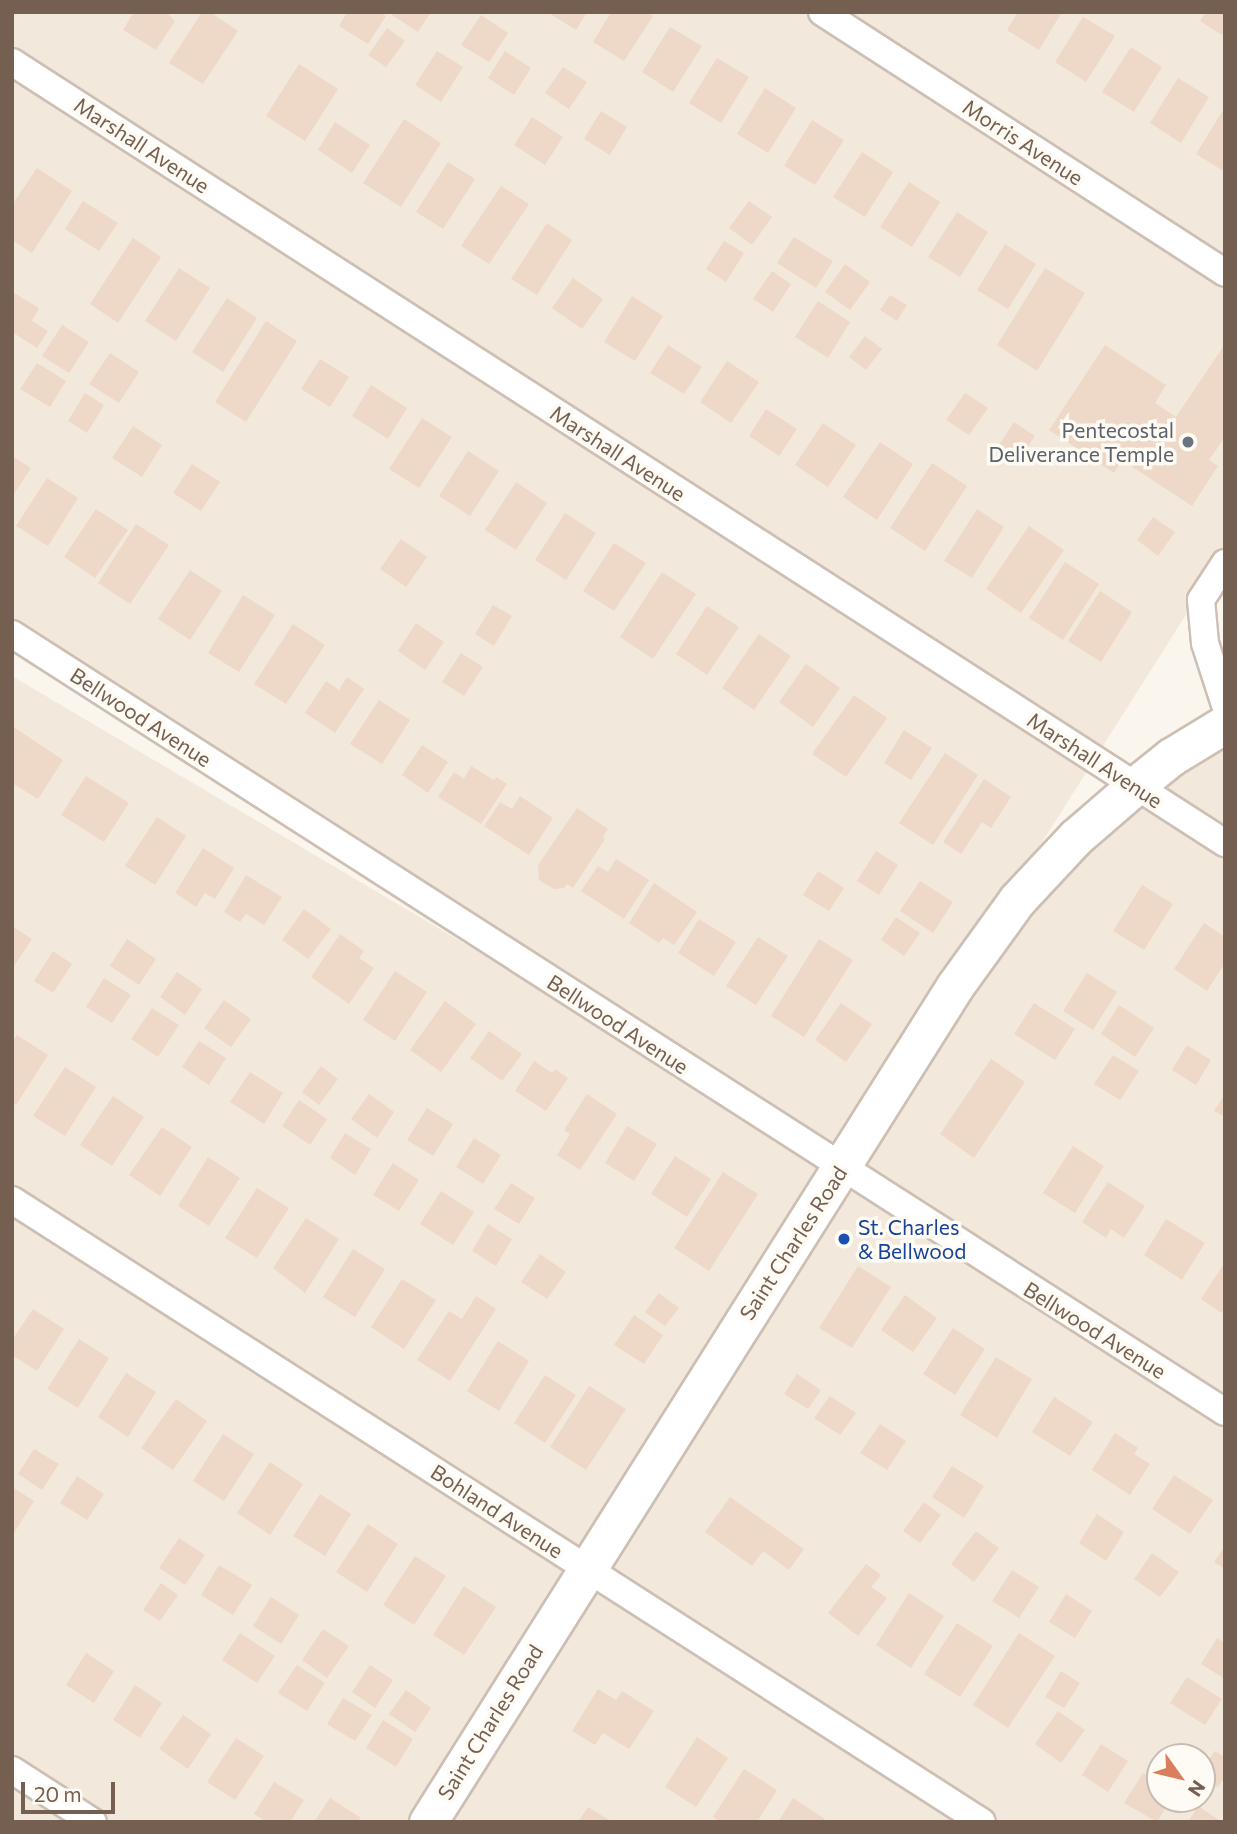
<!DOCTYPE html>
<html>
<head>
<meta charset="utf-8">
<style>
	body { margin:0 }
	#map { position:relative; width:1237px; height:1834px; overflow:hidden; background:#fbf6ed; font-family:Commissioner,sans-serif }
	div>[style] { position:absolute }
	.residential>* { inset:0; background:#f2e9dc }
	.building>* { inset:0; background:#eed8c7 }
	.roads { filter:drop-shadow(2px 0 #cdbfb3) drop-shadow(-2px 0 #cdbfb3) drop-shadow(0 2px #cdbfb3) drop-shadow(0 -2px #cdbfb3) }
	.minor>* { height:26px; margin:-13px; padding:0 13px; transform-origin:13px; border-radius:13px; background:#fff }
	.secondary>* { height:37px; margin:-18.5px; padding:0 18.5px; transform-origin:18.5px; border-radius:18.5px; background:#fff }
	.dots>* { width:19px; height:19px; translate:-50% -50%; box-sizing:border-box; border:4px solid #fefaf4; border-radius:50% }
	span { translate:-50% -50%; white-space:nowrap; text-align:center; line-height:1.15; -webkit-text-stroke:7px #fefaf4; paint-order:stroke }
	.street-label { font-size:21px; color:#755f51 }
	.worship-label { font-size:21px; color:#5b616d }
	.right { translate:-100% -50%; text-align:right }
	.transit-label { font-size:21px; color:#164399 }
	.left { translate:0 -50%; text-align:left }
	.frame { position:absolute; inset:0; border:14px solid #755f51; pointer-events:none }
	.north { position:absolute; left:1146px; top:1743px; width:70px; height:70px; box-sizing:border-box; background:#fefaf4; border:2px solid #c7bcb3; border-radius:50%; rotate:124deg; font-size:19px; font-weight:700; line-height:28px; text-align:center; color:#755f51 }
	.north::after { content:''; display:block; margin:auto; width:24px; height:32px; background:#d97f5e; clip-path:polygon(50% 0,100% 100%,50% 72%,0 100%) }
	.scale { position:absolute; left:21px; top:1782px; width:94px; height:32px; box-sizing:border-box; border:4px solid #755f51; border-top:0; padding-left:9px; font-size:21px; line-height:24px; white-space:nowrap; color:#755f51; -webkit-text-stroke:5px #fefaf4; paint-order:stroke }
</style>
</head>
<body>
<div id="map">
	<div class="residential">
		<i style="clip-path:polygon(12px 12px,1225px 12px,1225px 553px,843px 1157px,12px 622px)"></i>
		<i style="clip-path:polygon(12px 676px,839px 1165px,424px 1822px,12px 1822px)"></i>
		<i style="clip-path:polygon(evenodd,1225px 734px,1225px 1822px,436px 1822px,954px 1004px,1091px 833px,1225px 734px,1160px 1757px,1202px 1757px,1202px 1799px,1160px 1799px,1160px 1757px)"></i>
	</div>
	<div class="building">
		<i style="clip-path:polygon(134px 12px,166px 12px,175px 21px,156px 50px,123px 30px)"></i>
		<i style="clip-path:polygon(202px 12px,210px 12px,238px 31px,203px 84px,169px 63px)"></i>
		<i style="clip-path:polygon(347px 12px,380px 12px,386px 16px,368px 44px,339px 26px)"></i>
		<i style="clip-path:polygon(394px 12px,431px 12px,418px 32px,392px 15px)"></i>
		<i style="clip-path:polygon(547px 12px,587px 12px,576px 30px)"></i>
		<i style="clip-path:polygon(611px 12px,647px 12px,653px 16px,624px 61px,593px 42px)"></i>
		<i style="clip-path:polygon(1018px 12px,1062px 12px,1039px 50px,1007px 30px)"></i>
		<i style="clip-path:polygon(1206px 12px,1225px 12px,1225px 37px,1200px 21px)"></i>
		<i style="clip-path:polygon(481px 15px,508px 33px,489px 62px,461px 45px)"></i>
		<i style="clip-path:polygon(1083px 17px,1115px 36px,1086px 82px,1055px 62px)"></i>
		<i style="clip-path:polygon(670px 27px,702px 46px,673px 92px,642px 72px)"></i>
		<i style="clip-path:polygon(387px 28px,405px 41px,386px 67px,368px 55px)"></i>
		<i style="clip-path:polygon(1131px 47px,1162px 67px,1134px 112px,1102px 92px)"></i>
		<i style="clip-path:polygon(437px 51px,463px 67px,441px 102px,415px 85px)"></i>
		<i style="clip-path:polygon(505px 51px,531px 68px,514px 95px,488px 78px)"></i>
		<i style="clip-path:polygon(717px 58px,749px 77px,721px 123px,689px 103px)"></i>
		<i style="clip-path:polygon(299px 64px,338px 89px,305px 141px,266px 116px)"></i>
		<i style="clip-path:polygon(563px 67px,587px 82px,569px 109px,545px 93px)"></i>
		<i style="clip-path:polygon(1178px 78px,1209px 97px,1181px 143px,1150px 123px)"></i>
		<i style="clip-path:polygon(765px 88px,796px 108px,768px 153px,737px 134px)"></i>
		<i style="clip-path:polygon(1225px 107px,1225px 172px,1196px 154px)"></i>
		<i style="clip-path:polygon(601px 111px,627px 127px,610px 155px,584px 139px)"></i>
		<i style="clip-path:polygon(532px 117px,563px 137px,545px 165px,514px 145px)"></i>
		<i style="clip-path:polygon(404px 119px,441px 143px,401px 207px,363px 183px)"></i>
		<i style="clip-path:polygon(812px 120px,844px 140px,815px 185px,784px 166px)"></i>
		<i style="clip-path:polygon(335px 122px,370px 145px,352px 173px,318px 150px)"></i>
		<i style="clip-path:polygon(862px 152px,893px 172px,865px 217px,833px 197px)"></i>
		<i style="clip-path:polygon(448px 162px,475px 179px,443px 229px,416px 212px)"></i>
		<i style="clip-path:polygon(37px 168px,72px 191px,32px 253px,12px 240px,12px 205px)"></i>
		<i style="clip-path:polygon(909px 182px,940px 202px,912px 247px,880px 227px)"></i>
		<i style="clip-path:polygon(501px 186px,529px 204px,489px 264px,461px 246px)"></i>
		<i style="clip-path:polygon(83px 201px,118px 223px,99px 251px,65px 229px)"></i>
		<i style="clip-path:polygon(749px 201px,772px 217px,752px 245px,729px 228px)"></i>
		<i style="clip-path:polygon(957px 212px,988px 232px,960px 277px,928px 257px)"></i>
		<i style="clip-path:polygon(547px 223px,572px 240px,537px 295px,511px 279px)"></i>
		<i style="clip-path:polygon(794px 237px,833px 261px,816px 288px,777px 263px)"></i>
		<i style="clip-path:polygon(133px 238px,161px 257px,118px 323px,90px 304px)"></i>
		<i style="clip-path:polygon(724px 241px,744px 253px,726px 282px,706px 269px)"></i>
		<i style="clip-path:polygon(1005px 244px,1036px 264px,1008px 309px,977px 290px)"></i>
		<i style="clip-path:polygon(845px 264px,870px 282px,850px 310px,825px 292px)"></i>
		<i style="clip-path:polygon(179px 268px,210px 288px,176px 341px,145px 321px)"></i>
		<i style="clip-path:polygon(1045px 268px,1085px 293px,1037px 371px,997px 345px)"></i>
		<i style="clip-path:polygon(772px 271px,791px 284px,773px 312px,753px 299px)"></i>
		<i style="clip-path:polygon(573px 278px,603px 299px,582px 329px,552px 308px)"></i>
		<i style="clip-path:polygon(14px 293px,39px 308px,32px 321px,48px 331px,37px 348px,12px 332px)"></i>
		<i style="clip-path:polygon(890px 295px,907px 305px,897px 321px,880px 310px)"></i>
		<i style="clip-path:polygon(632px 296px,663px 316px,635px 361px,604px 342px)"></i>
		<i style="clip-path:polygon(227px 298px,257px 318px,223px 372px,192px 352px)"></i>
		<i style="clip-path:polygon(818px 301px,850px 322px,828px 358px,795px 337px)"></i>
		<i style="clip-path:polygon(266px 321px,297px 341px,246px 422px,215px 402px)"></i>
		<i style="clip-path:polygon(62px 325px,89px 342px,69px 373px,42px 356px)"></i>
		<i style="clip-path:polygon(865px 336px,882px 349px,866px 370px,849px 357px)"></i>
		<i style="clip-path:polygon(1225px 344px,1225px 437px,1209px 460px,1218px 466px,1192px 506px,1122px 460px,1114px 473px,1049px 430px,1105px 345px,1166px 385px,1155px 403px,1176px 417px)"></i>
		<i style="clip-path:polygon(668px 345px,702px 367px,684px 394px,650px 373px)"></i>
		<i style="clip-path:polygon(110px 353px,139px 372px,119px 403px,89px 384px)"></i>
		<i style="clip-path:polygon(320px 359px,349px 377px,330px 407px,301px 389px)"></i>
		<i style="clip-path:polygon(727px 361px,759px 382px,731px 423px,700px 402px)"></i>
		<i style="clip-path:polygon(37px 363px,66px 381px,50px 407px,20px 389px)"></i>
		<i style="clip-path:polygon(371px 385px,407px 408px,388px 439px,352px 416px)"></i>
		<i style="clip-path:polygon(85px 393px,104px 405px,87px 433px,68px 421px)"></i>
		<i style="clip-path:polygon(965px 393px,988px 408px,969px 435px,946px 420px)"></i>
		<i style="clip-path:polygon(766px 409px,797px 429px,779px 456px,749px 436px)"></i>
		<i style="clip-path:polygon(422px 418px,452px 437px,419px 488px,389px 469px)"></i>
		<i style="clip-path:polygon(1014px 422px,1035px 436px,1016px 465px,995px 451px)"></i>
		<i style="clip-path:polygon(823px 423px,856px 445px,828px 487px,795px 465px)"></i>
		<i style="clip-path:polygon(133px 426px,162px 445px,142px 477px,112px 458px)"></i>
		<i style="clip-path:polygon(880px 442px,913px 464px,877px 520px,843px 497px)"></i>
		<i style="clip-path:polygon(468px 451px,499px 471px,470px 516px,439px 496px)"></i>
		<i style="clip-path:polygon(12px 456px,31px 468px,12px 497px)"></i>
		<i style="clip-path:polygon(932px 463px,967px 486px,925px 551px,890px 528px)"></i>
		<i style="clip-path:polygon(192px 464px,220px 482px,201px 511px,173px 493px)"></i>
		<i style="clip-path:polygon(47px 478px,78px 498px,48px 546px,16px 526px)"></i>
		<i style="clip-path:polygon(516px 482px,547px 503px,516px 550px,485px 530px)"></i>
		<i style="clip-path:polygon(96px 509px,128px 530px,95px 578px,64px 557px)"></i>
		<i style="clip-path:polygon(977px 509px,1004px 527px,972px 578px,944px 561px)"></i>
		<i style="clip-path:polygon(565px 513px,596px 533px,566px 580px,535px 560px)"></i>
		<i style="clip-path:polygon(1153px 517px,1175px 532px,1158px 556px,1137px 540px)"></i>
		<i style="clip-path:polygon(136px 524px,169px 545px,130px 604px,98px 583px)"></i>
		<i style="clip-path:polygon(1029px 526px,1064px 550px,1021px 613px,986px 589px)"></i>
		<i style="clip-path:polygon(401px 539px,427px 557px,406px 587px,380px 569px)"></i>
		<i style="clip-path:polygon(614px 543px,646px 563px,614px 611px,583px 591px)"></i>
		<i style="clip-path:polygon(1065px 562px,1099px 584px,1063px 640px,1029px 618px)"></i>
		<i style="clip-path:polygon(190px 570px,222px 591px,190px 640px,158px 619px)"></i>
		<i style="clip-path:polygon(662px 572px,696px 594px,653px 659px,620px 637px)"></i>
		<i style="clip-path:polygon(1100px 591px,1132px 612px,1101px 662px,1068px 641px)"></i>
		<i style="clip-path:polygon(243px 595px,275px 615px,239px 672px,208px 653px)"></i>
		<i style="clip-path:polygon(493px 605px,512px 616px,494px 646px,475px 634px)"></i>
		<i style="clip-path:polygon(707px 606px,739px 627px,707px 675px,676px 654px)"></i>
		<i style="clip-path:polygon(416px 623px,444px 642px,425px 670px,398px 651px)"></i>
		<i style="clip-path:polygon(293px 624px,325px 645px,286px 704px,254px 684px)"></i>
		<i style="clip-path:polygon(759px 634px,791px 656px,754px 710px,722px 688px)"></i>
		<i style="clip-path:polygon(461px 653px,483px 667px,464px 696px,442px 682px)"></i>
		<i style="clip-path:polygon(806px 664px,840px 688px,813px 727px,779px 702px)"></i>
		<i style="clip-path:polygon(347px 677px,364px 689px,335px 733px,305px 713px,326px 681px,339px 690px)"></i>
		<i style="clip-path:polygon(854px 695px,887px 718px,846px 777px,812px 754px)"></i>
		<i style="clip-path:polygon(379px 700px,410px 720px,382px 764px,350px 744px)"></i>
		<i style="clip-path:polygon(12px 726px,63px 760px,38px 799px,12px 783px)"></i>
		<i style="clip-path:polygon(904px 730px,932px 748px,911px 780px,884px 763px)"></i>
		<i style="clip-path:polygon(422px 745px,448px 762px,428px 793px,402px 775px)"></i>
		<i style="clip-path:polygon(945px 753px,978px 775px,933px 845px,899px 823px)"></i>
		<i style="clip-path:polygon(471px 766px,494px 780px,496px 777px,507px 784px,481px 824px,438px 797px,454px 772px,464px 779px)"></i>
		<i style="clip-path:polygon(86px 776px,129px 803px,104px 842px,61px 815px)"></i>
		<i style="clip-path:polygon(984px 779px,1011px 797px,991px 828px,982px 822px,961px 854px,943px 842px)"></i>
		<i style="clip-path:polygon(520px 796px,553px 818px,529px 855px,484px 826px,500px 802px,512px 809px)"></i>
		<i style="clip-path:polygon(577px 808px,608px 829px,603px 837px,605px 839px,573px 888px,567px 884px,564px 888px,554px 889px,539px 880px,538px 865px)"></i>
		<i style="clip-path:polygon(157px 817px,186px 836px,155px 885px,125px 866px)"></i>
		<i style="clip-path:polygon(203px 848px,234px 868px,215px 899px,205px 893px,196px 907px,175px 893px)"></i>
		<i style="clip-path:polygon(876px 851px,898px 865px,879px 895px,857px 881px)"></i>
		<i style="clip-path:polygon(616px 859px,649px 880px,624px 919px,581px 891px,598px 866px,608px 872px)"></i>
		<i style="clip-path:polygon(818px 871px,844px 888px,829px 911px,803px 895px)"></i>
		<i style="clip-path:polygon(246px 875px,282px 897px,264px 925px,246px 914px,240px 922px,224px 912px)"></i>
		<i style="clip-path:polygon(920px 881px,953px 902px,933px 933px,900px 911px)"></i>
		<i style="clip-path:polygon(654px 883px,697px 912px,674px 945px,663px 938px,659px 943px,629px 923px)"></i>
		<i style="clip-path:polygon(1142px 885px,1173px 904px,1144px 950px,1113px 931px)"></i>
		<i style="clip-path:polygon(304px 909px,331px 929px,308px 959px,282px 940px)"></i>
		<i style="clip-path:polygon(896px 917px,920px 933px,904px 956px,881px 940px)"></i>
		<i style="clip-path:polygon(699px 919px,736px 942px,714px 976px,678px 953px)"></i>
		<i style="clip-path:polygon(1204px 923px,1225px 937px,1225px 963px,1207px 991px,1174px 969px)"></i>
		<i style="clip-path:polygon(12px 926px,32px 939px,12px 969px)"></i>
		<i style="clip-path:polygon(340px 934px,364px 951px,359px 958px,374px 968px,349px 1004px,311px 977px)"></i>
		<i style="clip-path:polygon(758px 937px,788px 956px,756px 1005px,726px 986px)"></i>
		<i style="clip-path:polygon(127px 939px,156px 959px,139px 985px,110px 966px)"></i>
		<i style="clip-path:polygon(819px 939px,853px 960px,804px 1037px,771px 1016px)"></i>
		<i style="clip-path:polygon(53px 951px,72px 964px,53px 993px,34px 981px)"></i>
		<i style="clip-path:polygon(395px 971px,427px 992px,395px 1041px,363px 1020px)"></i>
		<i style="clip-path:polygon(177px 972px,202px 989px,185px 1015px,160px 997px)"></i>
		<i style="clip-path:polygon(1087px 973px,1117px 992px,1093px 1030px,1063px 1011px)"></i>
		<i style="clip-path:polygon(104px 978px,131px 995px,112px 1023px,86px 1007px)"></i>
		<i style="clip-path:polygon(224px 1000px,251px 1019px,231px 1047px,204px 1028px)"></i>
		<i style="clip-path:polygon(445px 1001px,476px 1024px,441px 1072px,410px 1050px)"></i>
		<i style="clip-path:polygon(841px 1003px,872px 1024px,846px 1062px,815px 1040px)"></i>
		<i style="clip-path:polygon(1034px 1003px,1075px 1029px,1055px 1060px,1014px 1034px)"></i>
		<i style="clip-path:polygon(1119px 1005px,1154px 1028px,1135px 1057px,1101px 1034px)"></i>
		<i style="clip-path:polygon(152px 1008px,179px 1025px,158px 1057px,131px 1039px)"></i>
		<i style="clip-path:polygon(489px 1031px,522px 1054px,502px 1081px,470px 1058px)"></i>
		<i style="clip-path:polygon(17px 1035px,48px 1055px,16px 1105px,12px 1102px,12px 1042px)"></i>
		<i style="clip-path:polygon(199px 1041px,226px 1058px,209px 1085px,182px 1067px)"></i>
		<i style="clip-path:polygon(1187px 1045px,1211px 1060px,1196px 1085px,1172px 1070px)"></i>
		<i style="clip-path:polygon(1113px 1055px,1139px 1071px,1120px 1100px,1094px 1084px)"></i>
		<i style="clip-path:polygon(991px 1059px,1025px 1082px,974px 1158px,940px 1134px)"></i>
		<i style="clip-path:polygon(534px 1061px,552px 1073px,555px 1069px,568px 1078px,546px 1111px,515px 1091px)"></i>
		<i style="clip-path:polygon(321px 1066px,338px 1079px,319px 1105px,302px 1092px)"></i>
		<i style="clip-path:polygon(65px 1067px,96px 1087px,65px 1136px,33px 1116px)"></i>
		<i style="clip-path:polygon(250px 1072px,283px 1093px,264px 1124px,230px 1102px)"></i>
		<i style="clip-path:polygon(369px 1094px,394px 1112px,377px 1138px,351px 1119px)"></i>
		<i style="clip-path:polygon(587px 1094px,617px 1114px,580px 1170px,557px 1155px,570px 1134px,564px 1130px)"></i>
		<i style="clip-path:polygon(1225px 1094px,1225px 1117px,1214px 1111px)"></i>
		<i style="clip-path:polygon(113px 1096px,144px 1117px,112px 1166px,80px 1145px)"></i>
		<i style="clip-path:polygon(299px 1100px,327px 1119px,310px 1145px,282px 1126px)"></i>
		<i style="clip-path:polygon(427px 1108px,453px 1124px,433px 1156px,407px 1140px)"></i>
		<i style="clip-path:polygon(627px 1126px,657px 1144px,634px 1181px,605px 1163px)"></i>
		<i style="clip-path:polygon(162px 1127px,192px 1147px,160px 1196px,129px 1175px)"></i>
		<i style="clip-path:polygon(345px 1133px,371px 1149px,355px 1175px,330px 1158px)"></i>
		<i style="clip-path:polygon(474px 1138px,501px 1155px,483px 1184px,456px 1167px)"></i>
		<i style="clip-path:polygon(1073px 1146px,1104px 1166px,1075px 1213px,1043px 1193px)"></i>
		<i style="clip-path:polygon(675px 1156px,711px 1179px,687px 1217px,651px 1194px)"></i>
		<i style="clip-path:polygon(208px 1157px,240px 1178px,209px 1226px,178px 1206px)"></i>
		<i style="clip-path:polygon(393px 1163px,419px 1180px,399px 1211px,373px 1195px)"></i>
		<i style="clip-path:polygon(723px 1172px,758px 1194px,709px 1271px,674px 1248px)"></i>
		<i style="clip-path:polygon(1108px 1182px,1145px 1206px,1124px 1238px,1111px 1229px,1106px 1238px,1082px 1222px)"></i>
		<i style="clip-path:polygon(511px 1183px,535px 1198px,519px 1224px,494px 1209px)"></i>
		<i style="clip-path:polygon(257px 1188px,289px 1208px,257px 1258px,225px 1238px)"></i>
		<i style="clip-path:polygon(441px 1191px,474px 1212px,453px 1245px,420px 1224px)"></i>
		<i style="clip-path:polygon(306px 1218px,339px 1239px,305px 1293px,273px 1268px)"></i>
		<i style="clip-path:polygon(1166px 1219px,1205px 1243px,1182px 1280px,1144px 1255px)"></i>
		<i style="clip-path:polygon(488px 1224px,512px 1239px,496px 1266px,472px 1251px)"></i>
		<i style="clip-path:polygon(353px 1249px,385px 1269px,355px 1317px,323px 1297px)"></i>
		<i style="clip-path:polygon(540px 1254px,566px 1272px,547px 1299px,521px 1282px)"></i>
		<i style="clip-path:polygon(1225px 1262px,1225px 1308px,1221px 1313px,1201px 1299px)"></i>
		<i style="clip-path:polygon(858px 1266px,891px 1287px,852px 1348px,819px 1328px)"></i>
		<i style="clip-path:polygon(402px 1279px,436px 1300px,404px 1349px,371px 1327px)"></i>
		<i style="clip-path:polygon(659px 1293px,679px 1308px,665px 1326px,645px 1312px)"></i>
		<i style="clip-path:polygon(905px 1295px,937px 1318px,913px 1352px,881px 1330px)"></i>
		<i style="clip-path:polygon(476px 1296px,496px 1309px,450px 1381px,417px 1360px,449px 1311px,462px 1319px)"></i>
		<i style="clip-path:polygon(33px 1309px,64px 1329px,37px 1371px,12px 1355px,12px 1340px)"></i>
		<i style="clip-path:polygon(634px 1315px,663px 1335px,644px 1364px,614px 1345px)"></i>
		<i style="clip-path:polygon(953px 1328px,985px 1349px,955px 1395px,923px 1374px)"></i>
		<i style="clip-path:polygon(79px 1339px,109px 1358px,78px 1408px,47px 1389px)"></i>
		<i style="clip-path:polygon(498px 1341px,529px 1361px,499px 1411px,467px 1391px)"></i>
		<i style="clip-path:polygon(996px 1357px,1032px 1379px,997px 1438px,960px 1415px)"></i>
		<i style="clip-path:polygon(126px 1373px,156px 1392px,128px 1437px,98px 1417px)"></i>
		<i style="clip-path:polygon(797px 1374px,821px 1390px,808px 1409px,784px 1394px)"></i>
		<i style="clip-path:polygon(545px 1375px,576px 1395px,545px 1443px,514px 1423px)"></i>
		<i style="clip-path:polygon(589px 1386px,626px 1409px,586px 1470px,550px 1447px)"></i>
		<i style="clip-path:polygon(830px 1396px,856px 1413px,840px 1435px,814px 1418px)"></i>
		<i style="clip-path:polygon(1054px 1397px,1093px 1422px,1070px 1456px,1032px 1432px)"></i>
		<i style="clip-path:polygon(176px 1399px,207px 1421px,173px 1470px,141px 1448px)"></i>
		<i style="clip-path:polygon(880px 1424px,906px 1441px,887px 1470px,860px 1453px)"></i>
		<i style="clip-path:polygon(1115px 1433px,1138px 1448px,1134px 1454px,1150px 1464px,1130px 1495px,1092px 1470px)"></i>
		<i style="clip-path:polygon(223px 1434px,254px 1454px,224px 1501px,193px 1481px)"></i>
		<i style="clip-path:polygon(34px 1449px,59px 1464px,42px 1490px,18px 1474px)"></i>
		<i style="clip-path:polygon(270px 1462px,303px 1484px,270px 1535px,237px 1513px)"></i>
		<i style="clip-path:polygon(952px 1466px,984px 1486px,964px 1518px,932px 1497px)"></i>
		<i style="clip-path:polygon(1174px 1475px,1213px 1500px,1190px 1534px,1152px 1509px)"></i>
		<i style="clip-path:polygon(77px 1476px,104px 1494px,87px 1520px,60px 1503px)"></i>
		<i style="clip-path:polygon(12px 1487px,34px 1501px,14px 1533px,12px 1532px)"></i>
		<i style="clip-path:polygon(320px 1494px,351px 1514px,325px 1556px,293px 1536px)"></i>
		<i style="clip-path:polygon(730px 1497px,804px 1549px,789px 1570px,763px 1551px,752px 1566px,705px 1532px)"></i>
		<i style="clip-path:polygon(924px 1502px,941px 1515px,920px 1543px,903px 1531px)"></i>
		<i style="clip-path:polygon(1097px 1514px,1124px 1532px,1106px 1561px,1079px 1543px)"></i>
		<i style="clip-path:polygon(368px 1524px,398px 1544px,367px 1592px,336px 1572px)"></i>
		<i style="clip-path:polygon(976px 1531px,999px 1548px,974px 1582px,951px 1564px)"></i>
		<i style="clip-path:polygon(179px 1538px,205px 1555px,185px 1585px,159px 1568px)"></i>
		<i style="clip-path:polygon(1225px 1546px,1225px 1569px,1214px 1562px)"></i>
		<i style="clip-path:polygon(1152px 1553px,1179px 1572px,1160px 1597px,1134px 1579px)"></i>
		<i style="clip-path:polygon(415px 1556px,446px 1576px,414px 1625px,383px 1605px)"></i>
		<i style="clip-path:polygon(866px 1564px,881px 1575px,871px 1587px,887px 1598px,858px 1636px,828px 1613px)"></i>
		<i style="clip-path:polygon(219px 1565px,252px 1585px,233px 1615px,201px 1595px)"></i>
		<i style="clip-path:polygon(1012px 1570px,1039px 1587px,1019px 1618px,992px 1601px)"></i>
		<i style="clip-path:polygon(161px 1583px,178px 1595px,160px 1621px,143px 1610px)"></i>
		<i style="clip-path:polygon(464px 1586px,496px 1607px,464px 1655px,433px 1635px)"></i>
		<i style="clip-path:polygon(909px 1593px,944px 1616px,911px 1668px,876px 1645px)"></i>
		<i style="clip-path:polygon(1066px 1594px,1092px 1611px,1075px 1638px,1049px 1622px)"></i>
		<i style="clip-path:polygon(271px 1597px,299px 1615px,281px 1644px,253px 1626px)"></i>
		<i style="clip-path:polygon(957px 1623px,993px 1646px,960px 1697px,924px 1674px)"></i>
		<i style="clip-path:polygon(323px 1629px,349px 1646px,327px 1678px,302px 1660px)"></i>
		<i style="clip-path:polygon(240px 1633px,275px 1656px,257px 1683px,222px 1660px)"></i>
		<i style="clip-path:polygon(1019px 1633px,1055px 1656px,1008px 1728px,973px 1705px)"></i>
		<i style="clip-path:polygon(1217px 1638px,1225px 1643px,1225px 1679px,1201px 1664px)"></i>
		<i style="clip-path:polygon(86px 1653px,114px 1671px,94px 1703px,66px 1685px)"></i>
		<i style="clip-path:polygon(297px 1665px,325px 1683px,307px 1711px,278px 1693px)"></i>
		<i style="clip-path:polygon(370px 1665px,393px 1680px,375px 1708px,352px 1692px)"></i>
		<i style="clip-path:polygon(1061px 1671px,1080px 1683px,1064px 1708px,1045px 1697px)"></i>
		<i style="clip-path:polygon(1187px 1677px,1222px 1699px,1205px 1725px,1170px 1703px)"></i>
		<i style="clip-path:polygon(135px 1685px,162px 1703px,140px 1738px,113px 1720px)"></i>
		<i style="clip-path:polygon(598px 1689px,616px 1700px,622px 1691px,654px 1711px,629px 1749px,603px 1733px,595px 1745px,572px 1731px)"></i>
		<i style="clip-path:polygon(406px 1690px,431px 1708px,415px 1732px,389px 1714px)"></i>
		<i style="clip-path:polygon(343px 1698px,372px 1715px,355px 1741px,327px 1724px)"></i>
		<i style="clip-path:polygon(1058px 1711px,1085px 1730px,1061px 1763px,1035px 1744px)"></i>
		<i style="clip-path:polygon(183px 1715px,211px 1734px,188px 1769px,159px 1749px)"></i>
		<i style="clip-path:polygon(383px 1720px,413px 1739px,396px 1767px,366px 1748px)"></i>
		<i style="clip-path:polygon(697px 1737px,728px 1758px,696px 1807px,665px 1787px)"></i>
		<i style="clip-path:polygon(236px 1738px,264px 1756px,235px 1800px,207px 1782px)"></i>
		<i style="clip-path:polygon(1101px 1744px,1128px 1761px,1108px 1792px,1082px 1775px)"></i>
		<i style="clip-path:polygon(1215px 1751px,1225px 1757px,1225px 1777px,1218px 1787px,1202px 1776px,1202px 1770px)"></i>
		<i style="clip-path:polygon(744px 1769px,777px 1790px,757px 1822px,720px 1822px,713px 1817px)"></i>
		<i style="clip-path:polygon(1143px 1773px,1160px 1783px,1160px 1799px,1171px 1799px,1157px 1822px,1124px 1803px)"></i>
		<i style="clip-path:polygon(274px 1782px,304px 1800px,290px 1822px,267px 1822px,254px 1814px)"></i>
		<i style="clip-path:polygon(330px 1798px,361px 1818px,358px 1822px,314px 1822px)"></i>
		<i style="clip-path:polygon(793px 1798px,825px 1819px,823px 1822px,778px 1822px)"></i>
		<i style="clip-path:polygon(1198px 1806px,1222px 1822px,1188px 1822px)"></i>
		<i style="clip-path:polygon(588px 1807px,612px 1822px,578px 1822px)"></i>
	</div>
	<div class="roads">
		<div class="minor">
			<i style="left:822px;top:12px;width:480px;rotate:32.9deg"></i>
			<i style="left:12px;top:62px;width:1443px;rotate:32.78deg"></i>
			<i style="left:1225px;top:563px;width:44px;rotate:123deg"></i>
			<i style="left:1201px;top:600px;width:43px;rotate:84.7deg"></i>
			<i style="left:1205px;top:643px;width:65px;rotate:72.1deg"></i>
			<i style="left:12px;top:634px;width:1441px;rotate:32.68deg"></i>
			<i style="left:12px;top:1200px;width:1152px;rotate:32.67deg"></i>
			<i style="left:12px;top:1770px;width:96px;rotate:32.7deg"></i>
		</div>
		<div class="secondary">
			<i style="left:428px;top:1822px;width:988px;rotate:-57.77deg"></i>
			<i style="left:955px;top:986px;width:106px;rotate:-54.2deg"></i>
			<i style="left:1017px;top:900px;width:86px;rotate:-46.9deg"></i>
			<i style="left:1076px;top:837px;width:78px;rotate:-40.8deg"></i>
			<i style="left:1135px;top:786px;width:46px;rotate:-38.9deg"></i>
			<i style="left:1171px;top:757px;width:63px;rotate:-31.4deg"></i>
		</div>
	</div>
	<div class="dots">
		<i style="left:1188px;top:442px;background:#6b7280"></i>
		<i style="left:844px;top:1239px;background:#1a4fb4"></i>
	</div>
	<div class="street-label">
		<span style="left:1023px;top:142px;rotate:33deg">Morris Avenue</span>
		<span style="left:142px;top:145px;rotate:33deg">Marshall Avenue</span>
		<span style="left:618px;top:453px;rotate:33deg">Marshall Avenue</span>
		<span style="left:141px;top:717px;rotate:33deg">Bellwood Avenue</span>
		<span style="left:1095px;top:760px;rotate:33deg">Marshall Avenue</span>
		<span style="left:618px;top:1024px;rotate:33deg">Bellwood Avenue</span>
		<span style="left:793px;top:1243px;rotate:-57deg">Saint Charles Road</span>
		<span style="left:1095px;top:1330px;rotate:32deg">Bellwood Avenue</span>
		<span style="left:497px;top:1511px;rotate:33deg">Bohland Avenue</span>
		<span style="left:490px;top:1722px;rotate:-58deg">Saint Charles Road</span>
	</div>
	<div class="worship-label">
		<span class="right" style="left:1174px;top:442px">Pentecostal<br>Deliverance Temple</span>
	</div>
	<div class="transit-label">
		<span class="left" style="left:858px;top:1239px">St. Charles<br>&amp; Bellwood</span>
	</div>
	<div class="frame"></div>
	<div class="north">N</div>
	<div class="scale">20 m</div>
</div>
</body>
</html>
